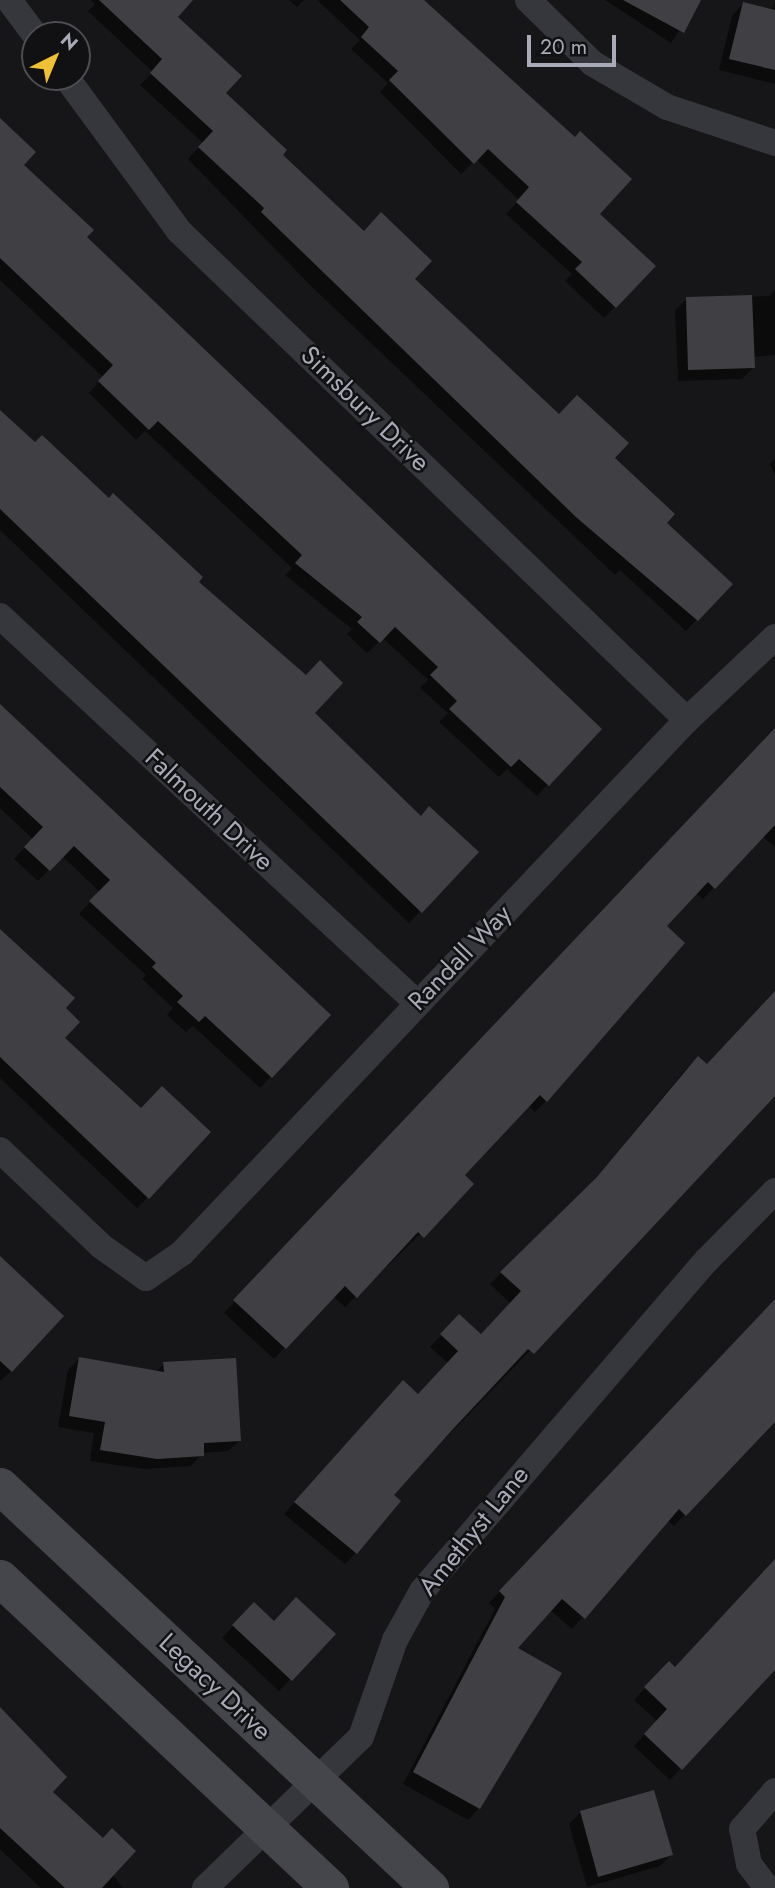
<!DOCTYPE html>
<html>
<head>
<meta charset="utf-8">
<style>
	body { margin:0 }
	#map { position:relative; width:775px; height:1888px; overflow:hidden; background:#161517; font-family:Jost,sans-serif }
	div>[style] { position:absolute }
	.shadow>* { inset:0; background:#0007 }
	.building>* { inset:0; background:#404044 }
	.street>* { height:26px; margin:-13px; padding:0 13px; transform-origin:13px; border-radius:13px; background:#36373c }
	.secondary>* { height:37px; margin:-18.5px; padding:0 18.5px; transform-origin:18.5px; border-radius:18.5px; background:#45464c }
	span { translate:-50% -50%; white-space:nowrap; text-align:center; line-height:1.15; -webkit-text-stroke:5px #111012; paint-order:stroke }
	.street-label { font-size:26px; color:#a8abb7 }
	.north { position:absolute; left:21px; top:21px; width:70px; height:70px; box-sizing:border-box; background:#111012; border:2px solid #4d4e54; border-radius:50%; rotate:43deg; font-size:19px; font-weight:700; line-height:28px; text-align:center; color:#a8abb7 }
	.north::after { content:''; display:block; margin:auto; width:24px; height:32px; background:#efc036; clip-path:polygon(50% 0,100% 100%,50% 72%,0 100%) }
	.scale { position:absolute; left:527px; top:35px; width:89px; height:32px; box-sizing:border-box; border:4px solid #a8abb7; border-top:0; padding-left:9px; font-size:21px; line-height:24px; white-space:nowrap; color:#a8abb7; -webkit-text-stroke:5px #111012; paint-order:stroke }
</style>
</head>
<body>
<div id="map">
	<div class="shadow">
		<i style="clip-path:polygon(90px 0,183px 0,175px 17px,224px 93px,280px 155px,559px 416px,612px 458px,665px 523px,730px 584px,686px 631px,620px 570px,615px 575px,311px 286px,188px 159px,203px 143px,140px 85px,153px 72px,88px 11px,95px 4px)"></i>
		<i style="clip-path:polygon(289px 0,304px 0,297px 7px)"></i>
		<i style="clip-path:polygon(317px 0,423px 0,597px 214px,615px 307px,604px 318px,565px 281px,572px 274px,506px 214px,519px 200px,476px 159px,461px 174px,380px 92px,388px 83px,351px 49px,360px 40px)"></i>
		<i style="clip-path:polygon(605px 0,699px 0,671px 43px)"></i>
		<i style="clip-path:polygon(775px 0,775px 84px,719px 70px,732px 16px,743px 4px,772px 11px)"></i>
		<i style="clip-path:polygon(0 121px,22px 165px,84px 237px,600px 729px,537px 796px,507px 769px,499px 777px,439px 722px,448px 713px,420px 688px,428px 680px,383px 638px,367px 653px,347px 634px,352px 629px,285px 575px,292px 568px,145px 431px,136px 440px,89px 393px,103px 377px,0 280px)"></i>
		<i style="clip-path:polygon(775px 290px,775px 355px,753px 357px,753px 368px,742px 379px,678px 381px,675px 310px,687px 299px,769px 296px)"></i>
		<i style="clip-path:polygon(0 412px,196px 582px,312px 713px,420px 818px,476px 852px,409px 923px,0 530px)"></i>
		<i style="clip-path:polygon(775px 459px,775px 475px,770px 464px)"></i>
		<i style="clip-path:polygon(0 705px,329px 1015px,260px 1088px,193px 1026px,186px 1032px,167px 1015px,173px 1008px,142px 979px,146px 975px,79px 914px,100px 892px,62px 856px,38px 881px,14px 859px,33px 839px,0 808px)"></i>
		<i style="clip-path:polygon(775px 729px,775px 847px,762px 836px,703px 899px,696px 893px,665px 926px,546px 1101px,535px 1112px,528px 1105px,463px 1175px,472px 1184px,345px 1307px,333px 1296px,274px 1359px,224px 1313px)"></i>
		<i style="clip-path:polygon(0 931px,64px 1009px,63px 1038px,148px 1197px,137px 1208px,0 1078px)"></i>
		<i style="clip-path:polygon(775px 991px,775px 1096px,391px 1495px,356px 1553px,345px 1564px,284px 1514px,392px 1393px,418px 1396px,448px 1363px,430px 1347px,459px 1317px,480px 1336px,511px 1304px,490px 1284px,586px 1190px,686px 1069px,698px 1058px,706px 1066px)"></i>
		<i style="clip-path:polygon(0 1259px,11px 1371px,0 1381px)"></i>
		<i style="clip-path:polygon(775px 1300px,775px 1420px,674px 1526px,667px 1520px,572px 1629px,550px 1610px,515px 1649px,479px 1808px,468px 1820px,403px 1784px,495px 1609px,489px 1603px)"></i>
		<i style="clip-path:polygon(79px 1359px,156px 1372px,164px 1364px,240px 1440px,228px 1451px,203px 1453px,191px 1466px,144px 1469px,90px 1461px,94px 1433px,58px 1427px,68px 1370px)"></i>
		<i style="clip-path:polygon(775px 1561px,775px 1665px,670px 1780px,634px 1746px,657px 1721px,634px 1700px,658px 1675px,674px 1669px)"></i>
		<i style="clip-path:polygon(243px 1615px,274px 1623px,333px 1634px,279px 1691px,222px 1638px)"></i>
		<i style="clip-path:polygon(0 1711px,50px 1792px,123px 1888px,41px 1888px,0 1849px)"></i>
		<i style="clip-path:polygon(653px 1792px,671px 1855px,660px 1866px,587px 1887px,569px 1824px,580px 1813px)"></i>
	</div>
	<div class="building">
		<i style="clip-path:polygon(99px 0,193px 0,178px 17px,242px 76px,226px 93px,287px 150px,283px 155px,364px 231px,381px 212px,432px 261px,415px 279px,559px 414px,577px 395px,629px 443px,615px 458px,675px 514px,667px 523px,733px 584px,698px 621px,577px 518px,261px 212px,264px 208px,198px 147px,213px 131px,150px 73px,162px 59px)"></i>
		<i style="clip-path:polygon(340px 0,424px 0,575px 137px,580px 131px,632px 179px,600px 214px,656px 266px,616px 308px,575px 269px,582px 262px,516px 202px,529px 187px,488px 149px,474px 164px,389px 80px,398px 71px,361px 37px,369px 27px)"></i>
		<i style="clip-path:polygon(623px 0,701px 0,684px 33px)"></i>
		<i style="clip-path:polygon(743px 2px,775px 10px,775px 70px,729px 59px)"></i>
		<i style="clip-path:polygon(0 118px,36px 152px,24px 165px,94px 230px,87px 237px,602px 729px,549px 786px,519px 759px,511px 767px,449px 709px,457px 701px,430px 675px,438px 667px,395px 627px,380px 643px,357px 622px,362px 617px,295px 563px,302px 555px,158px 421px,149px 430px,98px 381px,113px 365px,0 258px)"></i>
		<i style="clip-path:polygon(752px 295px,755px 368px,688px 370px,686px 297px)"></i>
		<i style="clip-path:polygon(0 410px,35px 442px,42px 435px,109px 498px,113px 493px,203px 577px,199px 582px,306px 675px,320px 660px,343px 683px,315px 713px,421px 816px,429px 806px,479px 852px,422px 913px,0 509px)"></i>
		<i style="clip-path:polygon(0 704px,331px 1015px,272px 1078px,205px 1016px,199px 1022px,177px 1002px,183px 996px,152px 967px,156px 963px,89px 901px,110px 880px,74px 846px,50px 871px,24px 847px,43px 827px,0 787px)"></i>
		<i style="clip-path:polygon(775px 728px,775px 825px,715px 889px,708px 882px,667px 926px,685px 943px,547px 1102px,540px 1095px,465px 1175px,474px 1184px,424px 1238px,418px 1232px,357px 1298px,345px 1286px,286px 1349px,233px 1300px)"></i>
		<i style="clip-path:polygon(0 929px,75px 998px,66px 1008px,80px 1022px,65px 1038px,141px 1108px,162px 1086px,211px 1132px,149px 1199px,0 1057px)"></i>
		<i style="clip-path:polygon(775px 991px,775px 1096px,534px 1354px,528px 1349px,454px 1428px,394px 1495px,401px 1501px,357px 1554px,294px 1502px,403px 1380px,418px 1394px,458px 1351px,440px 1334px,459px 1314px,481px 1334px,521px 1291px,500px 1272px,596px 1178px,698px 1056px,707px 1064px)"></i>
		<i style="clip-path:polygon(0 1256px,64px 1316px,12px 1372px,0 1361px)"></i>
		<i style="clip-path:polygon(775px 1299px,775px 1422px,686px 1516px,679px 1509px,585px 1619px,562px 1599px,518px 1648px,562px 1673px,480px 1809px,413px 1772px,505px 1597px,499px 1591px)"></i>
		<i style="clip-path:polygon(79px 1357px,164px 1372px,163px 1362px,236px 1358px,241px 1441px,204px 1443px,204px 1456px,157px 1459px,100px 1450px,105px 1422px,69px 1416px)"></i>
		<i style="clip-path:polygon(775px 1559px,775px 1670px,682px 1770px,644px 1734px,667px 1709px,644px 1687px,669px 1661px,675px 1667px)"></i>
		<i style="clip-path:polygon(296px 1597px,336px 1634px,292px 1681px,232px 1625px,254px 1602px,274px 1621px)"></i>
		<i style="clip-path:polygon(0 1707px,67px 1777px,53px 1792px,103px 1838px,112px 1828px,136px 1851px,102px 1888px,65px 1888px,0 1828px)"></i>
		<i style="clip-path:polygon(654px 1790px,673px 1855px,598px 1877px,580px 1811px)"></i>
	</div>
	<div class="street">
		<i style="left:9px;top:0;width:44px;rotate:53.4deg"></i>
		<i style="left:528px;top:0;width:90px;rotate:44.5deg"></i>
		<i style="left:592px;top:63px;width:87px;rotate:30.4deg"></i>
		<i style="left:667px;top:107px;width:114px;rotate:18.4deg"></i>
		<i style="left:66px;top:77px;width:191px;rotate:53.7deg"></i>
		<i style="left:179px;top:231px;width:705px;rotate:43.91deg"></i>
		<i style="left:0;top:616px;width:569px;rotate:42.86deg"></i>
		<i style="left:0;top:1150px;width:139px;rotate:43.5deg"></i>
		<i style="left:101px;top:1246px;width:55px;rotate:35.4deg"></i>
		<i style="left:146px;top:1278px;width:44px;rotate:-34.8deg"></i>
		<i style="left:182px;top:1253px;width:734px;rotate:-46.55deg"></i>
		<i style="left:687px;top:720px;width:121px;rotate:-43.3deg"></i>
		<i style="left:205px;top:1888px;width:217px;rotate:-44.1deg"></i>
		<i style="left:361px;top:1737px;width:103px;rotate:-70.7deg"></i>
		<i style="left:395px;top:1640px;width:56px;rotate:-61.1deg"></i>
		<i style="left:422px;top:1591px;width:437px;rotate:-49.3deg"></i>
		<i style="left:707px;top:1260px;width:97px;rotate:-45.4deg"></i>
		<i style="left:767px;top:1888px;width:30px;rotate:-127deg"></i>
		<i style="left:749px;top:1864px;width:36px;rotate:-101deg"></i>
		<i style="left:742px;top:1829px;width:50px;rotate:-49deg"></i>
	</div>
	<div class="secondary">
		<i style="left:0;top:1486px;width:589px;rotate:43.07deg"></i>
		<i style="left:0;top:1578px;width:453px;rotate:43.2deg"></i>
	</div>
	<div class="street-label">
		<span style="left:365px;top:409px;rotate:44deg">Simsbury Drive</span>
		<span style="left:209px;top:810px;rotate:43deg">Falmouth Drive</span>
		<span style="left:460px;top:958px;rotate:-46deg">Randall Way</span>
		<span style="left:474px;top:1531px;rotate:-51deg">Amethyst Lane</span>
		<span style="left:215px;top:1687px;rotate:43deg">Legacy Drive</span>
	</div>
	<div class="north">N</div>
	<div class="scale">20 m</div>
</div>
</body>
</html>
